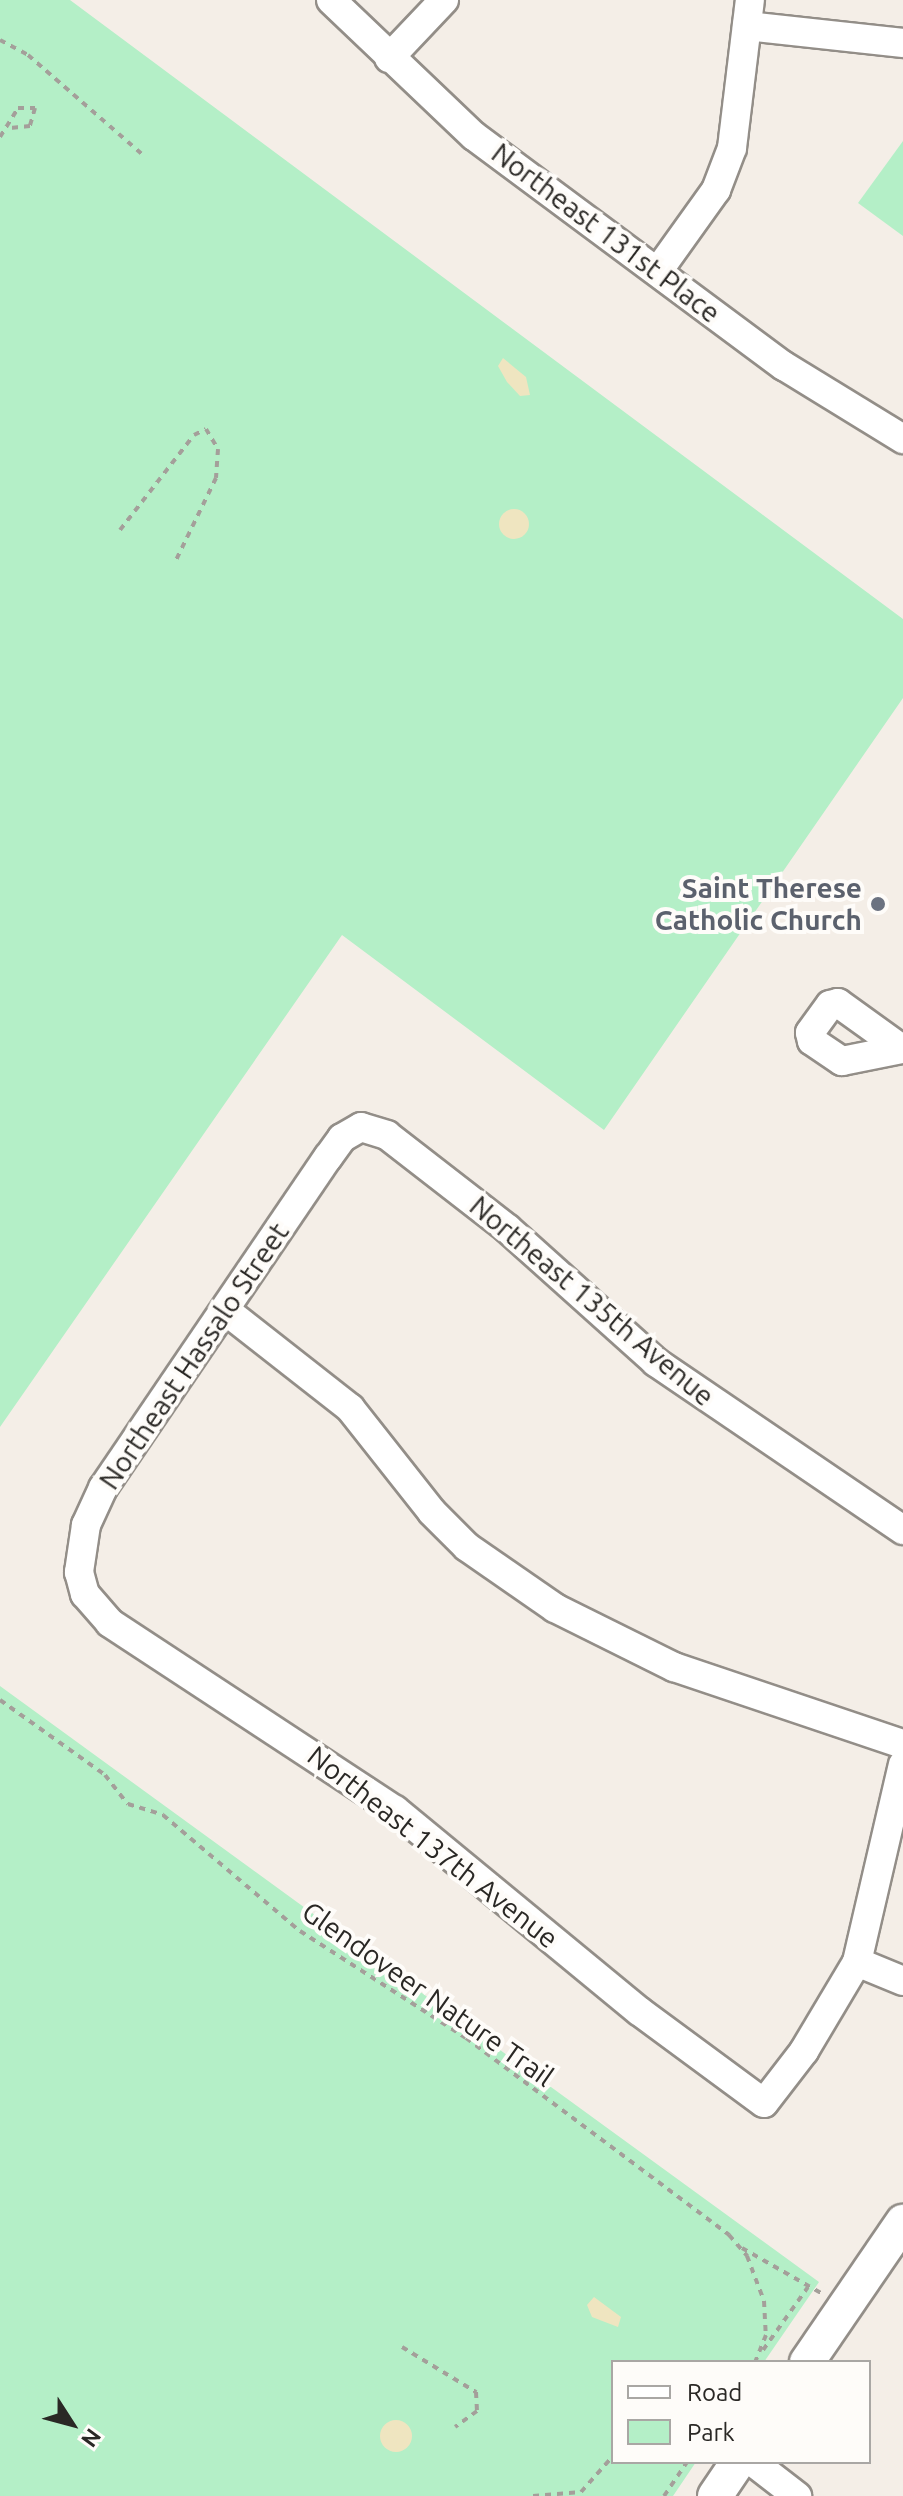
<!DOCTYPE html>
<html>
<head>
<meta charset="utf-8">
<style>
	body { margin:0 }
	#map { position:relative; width:903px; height:2496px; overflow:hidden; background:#f4eee7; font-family:Ubuntu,sans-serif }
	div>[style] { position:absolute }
	.green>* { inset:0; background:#b4efc7 }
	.sand>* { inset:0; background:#efe5c0 }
	.round { border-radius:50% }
	.path>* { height:4px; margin-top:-2px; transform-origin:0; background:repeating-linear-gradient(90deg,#a49f9a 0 6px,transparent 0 12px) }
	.roads { filter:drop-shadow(2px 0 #938e88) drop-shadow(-2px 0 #938e88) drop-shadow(0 2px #938e88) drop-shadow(0 -2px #938e88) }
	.minor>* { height:28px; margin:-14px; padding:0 14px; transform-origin:14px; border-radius:14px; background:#fff }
	.major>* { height:34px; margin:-17px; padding:0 17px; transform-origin:17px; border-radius:17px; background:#fff }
	.dots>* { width:22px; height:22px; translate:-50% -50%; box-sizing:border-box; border:4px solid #fefcf9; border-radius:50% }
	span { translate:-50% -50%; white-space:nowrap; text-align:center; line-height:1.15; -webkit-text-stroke:8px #fefcf9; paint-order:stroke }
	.street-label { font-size:28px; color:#2a2825 }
	.worship-label { font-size:28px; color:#5b616d; font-weight:700 }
	.right { translate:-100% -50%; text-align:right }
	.legend { position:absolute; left:611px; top:2360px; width:260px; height:104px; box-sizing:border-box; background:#fefcf9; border:2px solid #a9a7a4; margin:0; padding:10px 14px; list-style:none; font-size:24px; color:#2a2825 }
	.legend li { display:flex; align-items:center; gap:16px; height:40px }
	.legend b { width:40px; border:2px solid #a9a7a4 }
	.north { position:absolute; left:32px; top:2384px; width:80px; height:80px; -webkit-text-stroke:6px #fefcf9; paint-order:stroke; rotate:126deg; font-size:22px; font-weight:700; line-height:32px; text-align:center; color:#2a2825 }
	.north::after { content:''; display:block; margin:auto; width:28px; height:36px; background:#2a2825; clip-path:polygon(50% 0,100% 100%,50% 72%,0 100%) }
</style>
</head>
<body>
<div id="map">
	<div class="green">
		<i style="clip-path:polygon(0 0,70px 0,903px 619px,903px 698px,604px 1130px,342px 935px,0 1427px)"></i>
		<i style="clip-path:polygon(903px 141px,903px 236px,858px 203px)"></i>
		<i style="clip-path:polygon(0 1686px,819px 2282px,764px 2362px,613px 2362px,613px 2462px,696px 2462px,673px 2496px,0 2496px)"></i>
	</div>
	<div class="sand">
		<i style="clip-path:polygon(503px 358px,526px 377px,530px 395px,520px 396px,507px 382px,498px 366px)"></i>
		<i class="round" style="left:499px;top:509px;width:30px;height:30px"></i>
		<i style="clip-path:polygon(594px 2297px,621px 2317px,618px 2327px,592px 2317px,587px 2305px)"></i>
		<i class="round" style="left:380px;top:2420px;width:32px;height:32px"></i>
	</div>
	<div class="path">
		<i style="left:0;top:40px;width:32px;rotate:28deg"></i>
		<i style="left:28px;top:55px;width:152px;rotate:41deg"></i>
		<i style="left:0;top:137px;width:34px;rotate:-58deg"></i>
		<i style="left:18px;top:108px;width:17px"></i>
		<i style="left:35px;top:108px;width:19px;rotate:106deg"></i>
		<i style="left:30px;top:126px;width:20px;rotate:174deg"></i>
		<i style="left:120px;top:530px;width:120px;rotate:-52.1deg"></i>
		<i style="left:194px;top:435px;width:13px;rotate:-27deg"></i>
		<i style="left:206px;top:429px;width:23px;rotate:59deg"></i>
		<i style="left:218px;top:449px;width:29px;rotate:94deg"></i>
		<i style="left:216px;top:478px;width:93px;rotate:116deg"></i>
		<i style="left:0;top:1700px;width:129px;rotate:35.5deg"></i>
		<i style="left:105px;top:1775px;width:37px;rotate:52deg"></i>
		<i style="left:128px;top:1804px;width:37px;rotate:17deg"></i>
		<i style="left:163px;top:1815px;width:180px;rotate:40.3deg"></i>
		<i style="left:300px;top:1931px;width:197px;rotate:32.8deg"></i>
		<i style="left:466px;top:2038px;width:329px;rotate:36.8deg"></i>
		<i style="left:729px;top:2235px;width:28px;rotate:49deg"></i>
		<i style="left:747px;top:2256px;width:48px;rotate:69.3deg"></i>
		<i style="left:764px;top:2301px;width:34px;rotate:87deg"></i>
		<i style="left:766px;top:2335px;width:29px;rotate:112deg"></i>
		<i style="left:742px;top:2248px;width:91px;rotate:29.7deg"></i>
		<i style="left:402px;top:2347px;width:87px;rotate:31.3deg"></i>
		<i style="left:476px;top:2392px;width:19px;rotate:87deg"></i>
		<i style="left:477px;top:2411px;width:27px;rotate:144deg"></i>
		<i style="left:763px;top:2350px;width:77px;rotate:-54.5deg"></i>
		<i style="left:533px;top:2496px;width:48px;rotate:-4.8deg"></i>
		<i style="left:581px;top:2492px;width:48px;rotate:-48.4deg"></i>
		<i style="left:664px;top:2496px;width:41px;rotate:-55.9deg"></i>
	</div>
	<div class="roads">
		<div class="minor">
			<i style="left:331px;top:0;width:197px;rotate:43.6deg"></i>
			<i style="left:474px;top:136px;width:386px;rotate:36.6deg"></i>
			<i style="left:784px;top:366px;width:140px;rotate:31.5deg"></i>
			<i style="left:747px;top:26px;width:157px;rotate:6.2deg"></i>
			<i style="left:389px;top:58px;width:80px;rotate:-46.5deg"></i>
			<i style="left:658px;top:271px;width:100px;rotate:-54.4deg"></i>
			<i style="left:716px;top:190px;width:45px;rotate:-69.1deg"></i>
			<i style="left:732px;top:148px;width:149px;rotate:-83.1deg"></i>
			<i style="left:902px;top:1049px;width:79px;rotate:-144.3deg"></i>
			<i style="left:838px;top:1003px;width:8px;rotate:166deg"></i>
			<i style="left:830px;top:1005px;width:34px;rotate:126deg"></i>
			<i style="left:810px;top:1033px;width:8px;rotate:76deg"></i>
			<i style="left:812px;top:1041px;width:36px;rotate:34deg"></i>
			<i style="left:842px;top:1061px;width:61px;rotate:-11.3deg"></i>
			<i style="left:902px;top:1049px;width:1px;rotate:-45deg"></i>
			<i style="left:225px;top:1310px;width:159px;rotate:38.1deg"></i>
			<i style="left:350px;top:1408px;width:132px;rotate:51.7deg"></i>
			<i style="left:432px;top:1512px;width:49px;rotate:45deg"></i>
			<i style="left:467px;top:1547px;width:107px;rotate:34.7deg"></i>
			<i style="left:555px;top:1608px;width:133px;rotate:26.4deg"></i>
			<i style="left:674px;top:1667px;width:242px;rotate:18.6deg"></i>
			<i style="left:903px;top:1530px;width:299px;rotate:-145.8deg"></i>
			<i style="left:656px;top:1362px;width:199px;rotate:-138.1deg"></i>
			<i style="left:508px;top:1229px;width:153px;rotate:-142.2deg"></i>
			<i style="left:387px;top:1135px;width:27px;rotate:-163deg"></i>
			<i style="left:361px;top:1127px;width:22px;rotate:150deg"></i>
			<i style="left:342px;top:1138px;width:24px;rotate:126deg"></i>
			<i style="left:328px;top:1157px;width:400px;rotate:124.2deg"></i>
			<i style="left:103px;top:1488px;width:41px;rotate:114.7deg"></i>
			<i style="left:86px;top:1525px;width:48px;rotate:98.5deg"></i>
			<i style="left:79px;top:1572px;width:23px;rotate:75deg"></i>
			<i style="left:85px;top:1594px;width:38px;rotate:49deg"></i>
			<i style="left:110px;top:1623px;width:341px;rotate:33.3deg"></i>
			<i style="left:395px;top:1810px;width:316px;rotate:39.5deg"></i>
			<i style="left:639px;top:2011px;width:155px;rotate:36.4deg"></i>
			<i style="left:764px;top:2103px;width:66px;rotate:-52.4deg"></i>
			<i style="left:804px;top:2051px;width:104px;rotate:-59.2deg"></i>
			<i style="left:857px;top:1962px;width:203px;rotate:-76.9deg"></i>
			<i style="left:857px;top:1962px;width:50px;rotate:22.4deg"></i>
			<i style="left:753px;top:2462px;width:56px;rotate:37.7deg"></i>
		</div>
		<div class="major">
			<i style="left:807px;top:2362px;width:170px;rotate:-55.6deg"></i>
			<i style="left:715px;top:2496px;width:41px;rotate:-55.9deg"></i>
		</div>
	</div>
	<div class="dots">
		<i style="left:878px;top:904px;background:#6b7280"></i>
	</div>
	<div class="street-label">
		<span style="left:606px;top:233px;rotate:37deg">Northeast 131st Place</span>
		<span style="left:592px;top:1301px;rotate:40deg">Northeast 135th Avenue</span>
		<span style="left:194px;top:1356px;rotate:-56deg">Northeast Hassalo Street</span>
		<span style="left:433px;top:1847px;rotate:38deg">Northeast 137th Avenue</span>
		<span style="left:428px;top:1994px;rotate:35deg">Glendoveer Nature Trail</span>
	</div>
	<div class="worship-label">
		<span class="right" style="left:862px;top:904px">Saint Therese<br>Catholic Church</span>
	</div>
	<ul class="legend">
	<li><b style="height:10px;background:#fff"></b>Road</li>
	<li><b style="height:22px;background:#b4efc7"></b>Park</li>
	</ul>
	<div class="north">N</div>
</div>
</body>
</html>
